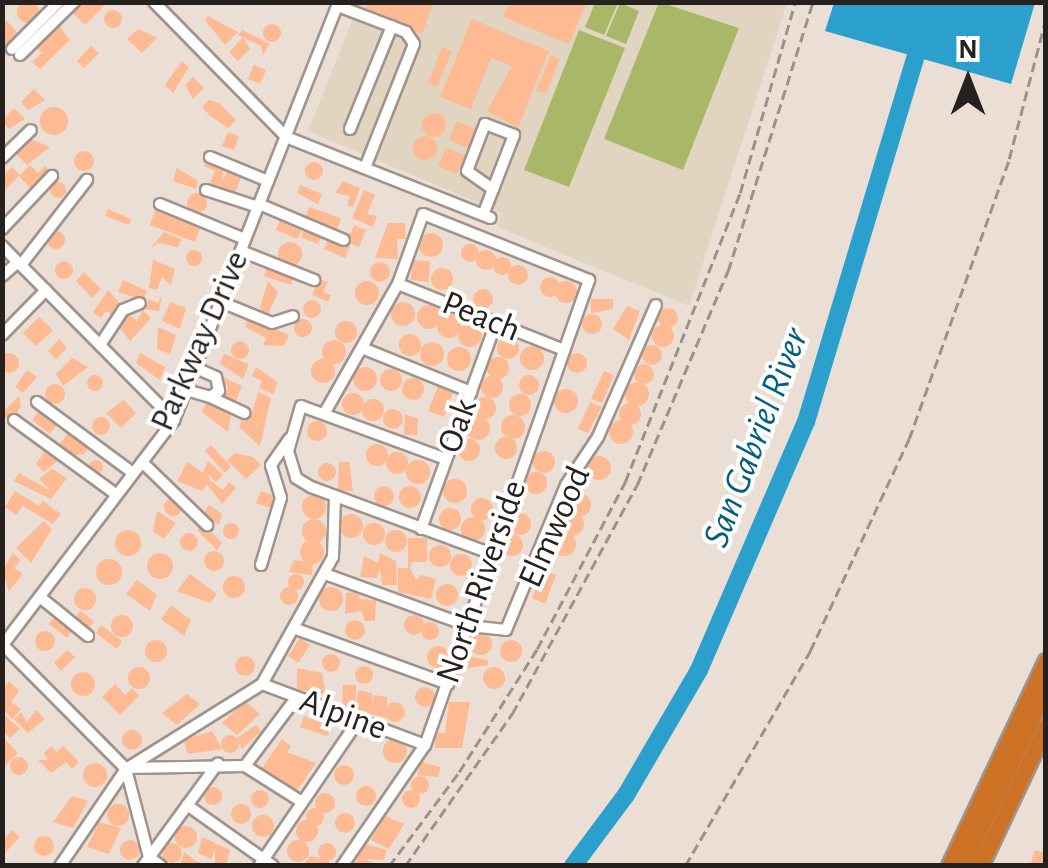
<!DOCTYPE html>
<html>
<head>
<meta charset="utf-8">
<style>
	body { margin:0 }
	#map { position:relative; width:1048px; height:868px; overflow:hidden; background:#ebded5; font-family:"Alegreya Sans",sans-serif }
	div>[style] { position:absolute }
	.education>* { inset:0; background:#e1d5c1 }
	.green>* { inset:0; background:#a8b768 }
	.water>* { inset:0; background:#2ba0cd }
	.river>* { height:18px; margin:-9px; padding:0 9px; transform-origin:9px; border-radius:9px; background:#2ba0cd }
	.building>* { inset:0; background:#feba93 }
	.round { border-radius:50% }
	.path>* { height:2.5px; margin-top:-1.25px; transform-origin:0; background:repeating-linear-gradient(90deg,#9c928c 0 10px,transparent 0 15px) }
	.roads { filter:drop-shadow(2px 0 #9f948b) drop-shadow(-2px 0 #9f948b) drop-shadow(0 2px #9f948b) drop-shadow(0 -2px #9f948b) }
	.minor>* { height:10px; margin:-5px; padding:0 5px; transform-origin:5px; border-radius:5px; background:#fff }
	.highway>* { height:15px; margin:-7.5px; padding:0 7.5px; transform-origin:7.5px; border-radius:7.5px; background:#cd7124 }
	span { translate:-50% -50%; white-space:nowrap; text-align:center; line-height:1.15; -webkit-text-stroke:8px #fff; paint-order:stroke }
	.street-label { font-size:35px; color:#26211e }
	.water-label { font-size:38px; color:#025f7e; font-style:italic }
	.frame { position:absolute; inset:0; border:5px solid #26211e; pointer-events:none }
	.north { position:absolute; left:918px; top:30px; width:100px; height:100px; -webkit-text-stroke:8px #fff; paint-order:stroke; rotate:0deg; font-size:28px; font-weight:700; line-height:40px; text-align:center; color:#26211e }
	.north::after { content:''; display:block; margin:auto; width:35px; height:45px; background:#26211e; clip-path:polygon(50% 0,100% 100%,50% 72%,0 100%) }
</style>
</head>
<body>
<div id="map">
	<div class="education">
		<i style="clip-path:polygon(359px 3px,787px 3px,689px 306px,497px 227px,502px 213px,308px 131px)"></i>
	</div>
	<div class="green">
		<i style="clip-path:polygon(659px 2px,739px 28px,683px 170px,604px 139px)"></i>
		<i style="clip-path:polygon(595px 3px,618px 3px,604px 35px,585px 27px)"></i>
		<i style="clip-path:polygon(620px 3px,639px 11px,626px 44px,606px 36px)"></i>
		<i style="clip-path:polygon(579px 30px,625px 48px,569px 187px,524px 170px)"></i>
	</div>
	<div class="water">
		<i style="clip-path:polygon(834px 3px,834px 2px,1035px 3px,1011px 84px,825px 31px)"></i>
	</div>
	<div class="river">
		<i style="left:573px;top:866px;width:89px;rotate:-53.3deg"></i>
		<i style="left:626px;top:795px;width:145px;rotate:-59.7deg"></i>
		<i style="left:699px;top:670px;width:270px;rotate:-66.7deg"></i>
		<i style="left:806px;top:422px;width:438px;rotate:-73.3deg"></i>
	</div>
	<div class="building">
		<i class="round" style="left:17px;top:1px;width:22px;height:22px"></i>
		<i style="clip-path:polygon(81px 2px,108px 2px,85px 25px,72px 12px)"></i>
		<i style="clip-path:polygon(368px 2px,434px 2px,422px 34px,365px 11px)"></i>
		<i style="clip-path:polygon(509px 2px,587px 2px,569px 44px,503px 17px)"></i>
		<i class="round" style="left:104px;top:10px;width:18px;height:18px"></i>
		<i style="clip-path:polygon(208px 16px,238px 32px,225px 45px,205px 20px)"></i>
		<i style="clip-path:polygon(472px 19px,549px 51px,518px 128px,487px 111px,512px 66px,491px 58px,471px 109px,440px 97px)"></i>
		<i style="clip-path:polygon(6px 20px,17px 32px,7px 47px,2px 43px)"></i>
		<i style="clip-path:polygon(57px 23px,70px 40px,40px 69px,32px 62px,42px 53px,35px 46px)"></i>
		<i class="round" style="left:263px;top:24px;width:18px;height:18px"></i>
		<i style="clip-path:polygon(138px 29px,157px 38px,142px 53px,127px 39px)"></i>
		<i style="clip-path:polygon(242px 30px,270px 44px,263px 55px,261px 46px,238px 35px)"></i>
		<i style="clip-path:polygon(243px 37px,250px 49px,238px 61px,229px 52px)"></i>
		<i style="clip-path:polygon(91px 46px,99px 53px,84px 68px,77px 61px)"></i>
		<i style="clip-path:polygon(442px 47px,452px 51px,437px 87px,428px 83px)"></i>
		<i style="clip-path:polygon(551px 55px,560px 59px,546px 94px,536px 91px)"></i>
		<i style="clip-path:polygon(182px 61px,189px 67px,173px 93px,165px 85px)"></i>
		<i style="clip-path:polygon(254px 65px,266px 70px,260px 84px,248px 79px)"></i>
		<i style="clip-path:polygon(193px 77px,204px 88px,193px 99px,185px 85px)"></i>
		<i style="clip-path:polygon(34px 89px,45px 100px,28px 110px,21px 102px)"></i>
		<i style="clip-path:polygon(209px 100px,219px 103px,236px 120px,228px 128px,209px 115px,202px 107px)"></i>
		<i class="round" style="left:40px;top:107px;width:28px;height:28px"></i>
		<i style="clip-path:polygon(14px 108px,25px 119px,9px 129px,2px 120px)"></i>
		<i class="round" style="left:422px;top:113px;width:24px;height:24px"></i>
		<i style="clip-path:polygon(456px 121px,475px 129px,468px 148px,449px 140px)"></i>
		<i style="clip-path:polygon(228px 132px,239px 136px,234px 150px,222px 146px)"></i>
		<i class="round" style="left:413px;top:136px;width:24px;height:24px"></i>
		<i style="clip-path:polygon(28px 138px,50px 147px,27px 165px,14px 152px)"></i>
		<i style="clip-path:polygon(446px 148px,465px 155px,457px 174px,438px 166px)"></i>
		<i class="round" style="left:74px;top:151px;width:20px;height:20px"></i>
		<i style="clip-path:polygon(207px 160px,224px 165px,222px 181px,229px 170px,242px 175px,235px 193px,210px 183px,215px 171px,204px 166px)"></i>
		<i class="round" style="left:305px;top:162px;width:18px;height:18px"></i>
		<i style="clip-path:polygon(30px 165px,38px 173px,45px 166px,49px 170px,31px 189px,19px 176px)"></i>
		<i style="clip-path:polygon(12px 167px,20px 175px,2px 193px,2px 176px)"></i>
		<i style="clip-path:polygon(177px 168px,198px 181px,196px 189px,173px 181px)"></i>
		<i style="clip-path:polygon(343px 181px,360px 188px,353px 207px,347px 205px,350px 196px,335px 193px)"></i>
		<i class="round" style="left:50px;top:182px;width:16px;height:16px"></i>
		<i style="clip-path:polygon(300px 185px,322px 194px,318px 204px,297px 193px)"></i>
		<i style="clip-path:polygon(364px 190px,375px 195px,367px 214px,377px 216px,373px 227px,352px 218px)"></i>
		<i class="round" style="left:187px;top:193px;width:20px;height:20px"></i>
		<i style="clip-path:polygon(157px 206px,202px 223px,195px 242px,150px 225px)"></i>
		<i style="clip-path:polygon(309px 207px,341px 218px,336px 233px,304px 220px)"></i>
		<i style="clip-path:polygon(108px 209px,131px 219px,129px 225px,105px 216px)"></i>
		<i style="clip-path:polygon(281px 218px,303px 227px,298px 239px,276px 230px)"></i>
		<i style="clip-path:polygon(388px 223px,405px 223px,406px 239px,397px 239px,398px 259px,375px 258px)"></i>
		<i style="clip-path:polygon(354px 225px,366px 230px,359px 247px,347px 242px)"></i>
		<i style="clip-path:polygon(305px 227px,322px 235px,318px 244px,301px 237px)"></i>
		<i class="round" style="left:47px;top:231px;width:18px;height:18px"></i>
		<i style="clip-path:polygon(164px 232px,181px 239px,178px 247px,158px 243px,150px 249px)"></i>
		<i class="round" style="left:419px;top:233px;width:24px;height:24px"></i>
		<i style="clip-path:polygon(329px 237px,350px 246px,345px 258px,324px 249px)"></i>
		<i class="round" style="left:278px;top:242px;width:24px;height:24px"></i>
		<i class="round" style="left:461px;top:244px;width:18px;height:18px"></i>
		<i class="round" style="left:186px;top:250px;width:16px;height:16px"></i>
		<i class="round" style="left:476px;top:250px;width:20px;height:20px"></i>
		<i class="round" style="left:493px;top:257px;width:18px;height:18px"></i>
		<i style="clip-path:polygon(153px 260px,175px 269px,171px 285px,162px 277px,157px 290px,149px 288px)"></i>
		<i style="clip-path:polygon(412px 260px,430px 261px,429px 282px,411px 280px)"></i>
		<i class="round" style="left:55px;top:261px;width:18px;height:18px"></i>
		<i class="round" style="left:370px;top:262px;width:20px;height:20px"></i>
		<i style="clip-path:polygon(268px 264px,295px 273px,291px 285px,264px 276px)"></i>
		<i class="round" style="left:508px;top:265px;width:20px;height:20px"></i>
		<i class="round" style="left:431px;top:268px;width:22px;height:22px"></i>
		<i style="clip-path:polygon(84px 272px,101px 289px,92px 298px,76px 281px)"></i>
		<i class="round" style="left:540px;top:277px;width:20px;height:20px"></i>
		<i style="clip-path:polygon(319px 279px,328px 282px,323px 292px,331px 295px,328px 302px,312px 295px)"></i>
		<i style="clip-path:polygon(123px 280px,147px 291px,143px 300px,118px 292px)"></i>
		<i class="round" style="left:355px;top:281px;width:24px;height:24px"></i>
		<i class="round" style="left:555px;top:281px;width:22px;height:22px"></i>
		<i style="clip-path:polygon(268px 281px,278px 292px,267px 317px,260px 307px)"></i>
		<i class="round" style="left:473px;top:289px;width:20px;height:20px"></i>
		<i style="clip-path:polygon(108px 290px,121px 305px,114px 316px,106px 311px,101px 318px,93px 312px)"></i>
		<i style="clip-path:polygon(162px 295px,159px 311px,145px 309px,149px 299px,158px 303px)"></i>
		<i style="clip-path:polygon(591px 299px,613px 299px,613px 309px,591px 313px)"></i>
		<i class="round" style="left:303px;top:300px;width:18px;height:18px"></i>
		<i style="clip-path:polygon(170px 302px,186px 308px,180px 329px,162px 321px)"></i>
		<i class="round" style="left:391px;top:302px;width:24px;height:24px"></i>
		<i class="round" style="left:417px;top:305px;width:24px;height:24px"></i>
		<i style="clip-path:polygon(627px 306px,640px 311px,629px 340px,613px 329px)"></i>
		<i class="round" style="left:658px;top:308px;width:20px;height:20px"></i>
		<i style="clip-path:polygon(143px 310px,151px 318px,130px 341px,119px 327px,128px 314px,137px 321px)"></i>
		<i class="round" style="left:582px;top:314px;width:20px;height:20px"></i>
		<i class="round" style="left:437px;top:314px;width:24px;height:24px"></i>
		<i style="clip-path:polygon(39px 317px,53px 330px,36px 346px,23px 333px)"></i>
		<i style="clip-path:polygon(249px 318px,289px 335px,284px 346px,263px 345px,266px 338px,245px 327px)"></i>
		<i class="round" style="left:294px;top:319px;width:18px;height:18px"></i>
		<i class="round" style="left:335px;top:321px;width:22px;height:22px"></i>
		<i class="round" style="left:458px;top:323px;width:24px;height:24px"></i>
		<i class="round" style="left:652px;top:325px;width:22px;height:22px"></i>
		<i style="clip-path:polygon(158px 327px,176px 335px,170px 354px,157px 349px)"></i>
		<i class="round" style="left:399px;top:334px;width:22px;height:22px"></i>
		<i class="round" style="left:497px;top:337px;width:22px;height:22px"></i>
		<i style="clip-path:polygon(59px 339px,67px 348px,56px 359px,48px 351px)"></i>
		<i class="round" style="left:322px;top:340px;width:24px;height:24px"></i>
		<i class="round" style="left:231px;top:341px;width:18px;height:18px"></i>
		<i class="round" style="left:420px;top:342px;width:24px;height:24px"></i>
		<i class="round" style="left:642px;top:345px;width:20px;height:20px"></i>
		<i class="round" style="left:520px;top:346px;width:24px;height:24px"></i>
		<i class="round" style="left:447px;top:347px;width:24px;height:24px"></i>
		<i class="round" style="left:-1px;top:353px;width:20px;height:20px"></i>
		<i class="round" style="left:567px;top:353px;width:20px;height:20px"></i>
		<i style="clip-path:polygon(140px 353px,165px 367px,160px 380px,136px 363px)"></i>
		<i style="clip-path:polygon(224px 354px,249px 364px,243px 379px,220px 364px)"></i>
		<i class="round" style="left:487px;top:357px;width:22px;height:22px"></i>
		<i style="clip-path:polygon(72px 358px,88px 367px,63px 386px,56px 374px)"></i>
		<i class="round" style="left:311px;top:359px;width:24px;height:24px"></i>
		<i class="round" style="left:634px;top:364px;width:20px;height:20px"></i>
		<i style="clip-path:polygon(256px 367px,278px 382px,273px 394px,259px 388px,262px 381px,252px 376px)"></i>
		<i class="round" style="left:353px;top:367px;width:24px;height:24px"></i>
		<i class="round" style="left:380px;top:369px;width:22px;height:22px"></i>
		<i style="clip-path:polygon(27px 370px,37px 377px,23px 393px,15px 387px)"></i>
		<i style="clip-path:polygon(604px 371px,614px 375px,602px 403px,591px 399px)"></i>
		<i class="round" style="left:519px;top:375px;width:20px;height:20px"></i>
		<i class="round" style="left:87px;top:375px;width:16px;height:16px"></i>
		<i class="round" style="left:481px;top:376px;width:22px;height:22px"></i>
		<i style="clip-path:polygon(223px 377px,242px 386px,235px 403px,223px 399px,228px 386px,220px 383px)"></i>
		<i class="round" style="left:402px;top:378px;width:22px;height:22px"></i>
		<i class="round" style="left:625px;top:382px;width:24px;height:24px"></i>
		<i class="round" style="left:45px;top:384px;width:20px;height:20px"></i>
		<i style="clip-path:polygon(438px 386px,453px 392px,444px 417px,428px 411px)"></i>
		<i class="round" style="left:554px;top:389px;width:24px;height:24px"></i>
		<i style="clip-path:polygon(258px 392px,271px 398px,260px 446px,239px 427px,243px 417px,250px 420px)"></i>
		<i class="round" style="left:342px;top:393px;width:22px;height:22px"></i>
		<i class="round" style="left:509px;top:394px;width:22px;height:22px"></i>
		<i style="clip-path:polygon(19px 396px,21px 407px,10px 422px,2px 413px)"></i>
		<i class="round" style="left:474px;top:397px;width:22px;height:22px"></i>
		<i class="round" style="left:362px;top:399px;width:22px;height:22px"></i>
		<i style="clip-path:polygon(124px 400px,136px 413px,121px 428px,106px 413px)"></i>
		<i style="clip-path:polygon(590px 402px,602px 407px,588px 433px,578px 429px)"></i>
		<i class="round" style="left:619px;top:403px;width:22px;height:22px"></i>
		<i style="clip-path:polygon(206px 403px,231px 412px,228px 432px,202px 412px)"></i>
		<i class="round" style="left:383px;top:409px;width:20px;height:20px"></i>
		<i style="clip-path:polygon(39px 411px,58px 423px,50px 434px,32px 420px)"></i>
		<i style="clip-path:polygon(405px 414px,418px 419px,417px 435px,404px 435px)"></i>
		<i class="round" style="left:501px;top:415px;width:24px;height:24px"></i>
		<i class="round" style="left:466px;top:416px;width:24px;height:24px"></i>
		<i class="round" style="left:92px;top:417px;width:18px;height:18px"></i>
		<i class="round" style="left:609px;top:420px;width:24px;height:24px"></i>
		<i class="round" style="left:307px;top:421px;width:20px;height:20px"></i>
		<i style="clip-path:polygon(68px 433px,89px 448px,84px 454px,72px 456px,60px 444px)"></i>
		<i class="round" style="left:495px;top:437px;width:22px;height:22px"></i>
		<i class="round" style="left:458px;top:439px;width:22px;height:22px"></i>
		<i class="round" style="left:366px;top:444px;width:22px;height:22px"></i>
		<i style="clip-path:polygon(211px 445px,231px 467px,225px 473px,205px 451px)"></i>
		<i style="clip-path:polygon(46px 450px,58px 460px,44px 472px,36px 464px)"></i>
		<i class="round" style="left:533px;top:451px;width:22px;height:22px"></i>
		<i class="round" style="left:386px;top:452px;width:22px;height:22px"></i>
		<i style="clip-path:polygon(235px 453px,253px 457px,261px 465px,246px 479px,227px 460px)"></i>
		<i class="round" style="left:587px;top:456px;width:24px;height:24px"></i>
		<i class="round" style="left:89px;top:460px;width:14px;height:14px"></i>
		<i class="round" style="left:406px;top:460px;width:24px;height:24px"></i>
		<i style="clip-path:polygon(208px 461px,223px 475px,216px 482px,208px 474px,210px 480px,223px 490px,229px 482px,236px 488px,222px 504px,207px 484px,202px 491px,177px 481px,187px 462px,203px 473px)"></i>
		<i style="clip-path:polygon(339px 462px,349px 462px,353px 491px,338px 491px)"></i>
		<i class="round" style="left:318px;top:463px;width:18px;height:18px"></i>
		<i style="clip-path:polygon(52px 469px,67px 478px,51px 499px,14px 481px,19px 473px,51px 491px,39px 479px)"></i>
		<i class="round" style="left:525px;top:472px;width:22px;height:22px"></i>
		<i class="round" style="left:443px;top:479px;width:24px;height:24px"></i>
		<i class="round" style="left:399px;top:486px;width:22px;height:22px"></i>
		<i class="round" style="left:374px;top:486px;width:20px;height:20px"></i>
		<i style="clip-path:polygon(15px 491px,39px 506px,43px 501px,61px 514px,53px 524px,23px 506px,16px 515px,5px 507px)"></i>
		<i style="clip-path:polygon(261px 491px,275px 496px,271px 508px,256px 503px)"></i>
		<i class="round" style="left:567px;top:493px;width:24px;height:24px"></i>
		<i class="round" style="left:302px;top:495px;width:24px;height:24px"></i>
		<i class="round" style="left:471px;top:498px;width:22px;height:22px"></i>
		<i class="round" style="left:164px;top:498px;width:18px;height:18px"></i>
		<i style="clip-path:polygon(209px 505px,222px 514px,219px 525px,203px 514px)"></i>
		<i class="round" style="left:439px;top:508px;width:22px;height:22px"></i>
		<i style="clip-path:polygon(157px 511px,176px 523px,164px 539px,153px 531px)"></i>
		<i class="round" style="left:560px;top:512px;width:24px;height:24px"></i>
		<i class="round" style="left:509px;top:513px;width:22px;height:22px"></i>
		<i class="round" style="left:339px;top:514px;width:24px;height:24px"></i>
		<i class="round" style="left:461px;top:517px;width:24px;height:24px"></i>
		<i class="round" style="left:302px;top:519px;width:24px;height:24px"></i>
		<i style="clip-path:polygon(44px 521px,52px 529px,31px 563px,16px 548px)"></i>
		<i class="round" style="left:363px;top:523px;width:22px;height:22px"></i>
		<i class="round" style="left:223px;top:523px;width:16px;height:16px"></i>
		<i style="clip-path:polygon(204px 524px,222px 543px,217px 550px,197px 530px)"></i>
		<i class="round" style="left:385px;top:530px;width:22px;height:22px"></i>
		<i class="round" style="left:115px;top:530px;width:26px;height:26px"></i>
		<i class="round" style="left:552px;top:532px;width:24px;height:24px"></i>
		<i class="round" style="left:180px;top:533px;width:18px;height:18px"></i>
		<i class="round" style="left:501px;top:534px;width:22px;height:22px"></i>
		<i style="clip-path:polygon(408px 538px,427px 538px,427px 562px,412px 562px,410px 568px,416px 581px,421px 575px,436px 579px,431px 599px,398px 592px,398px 568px,408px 568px)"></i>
		<i class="round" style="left:300px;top:540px;width:24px;height:24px"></i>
		<i class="round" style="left:429px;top:545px;width:22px;height:22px"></i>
		<i class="round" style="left:204px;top:551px;width:20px;height:20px"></i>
		<i style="clip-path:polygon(13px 553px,21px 560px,14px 568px,23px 574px,9px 591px,2px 571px)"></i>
		<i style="clip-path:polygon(380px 553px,396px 561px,397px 585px,382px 585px,380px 569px,377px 578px,360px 577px,364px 556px,378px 563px)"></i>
		<i class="round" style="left:147px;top:553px;width:26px;height:26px"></i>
		<i class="round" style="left:450px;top:554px;width:22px;height:22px"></i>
		<i class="round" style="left:96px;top:559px;width:26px;height:26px"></i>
		<i style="clip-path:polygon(294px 560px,313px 563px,312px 575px,289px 572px)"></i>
		<i style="clip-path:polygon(543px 570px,556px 575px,545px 604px,532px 598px)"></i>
		<i class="round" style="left:288px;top:574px;width:16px;height:16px"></i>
		<i style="clip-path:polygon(190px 574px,217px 594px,210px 603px,177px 591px)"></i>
		<i class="round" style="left:223px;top:576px;width:22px;height:22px"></i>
		<i style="clip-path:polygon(137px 580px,157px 595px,150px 611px,126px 594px)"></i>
		<i class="round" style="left:436px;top:584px;width:22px;height:22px"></i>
		<i class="round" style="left:280px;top:587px;width:18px;height:18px"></i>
		<i class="round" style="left:319px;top:587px;width:24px;height:24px"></i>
		<i class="round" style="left:74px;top:588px;width:22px;height:22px"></i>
		<i style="clip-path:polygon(358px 592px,360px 599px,376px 600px,375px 621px,365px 621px,361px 611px,345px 614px,346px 593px)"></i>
		<i style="clip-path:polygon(171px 605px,191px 620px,184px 636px,161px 619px)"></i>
		<i style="clip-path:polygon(80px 611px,94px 621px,88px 630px,74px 619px)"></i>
		<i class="round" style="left:111px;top:615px;width:22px;height:22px"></i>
		<i style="clip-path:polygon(56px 615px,72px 630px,67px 638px,49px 624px)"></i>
		<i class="round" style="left:404px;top:615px;width:20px;height:20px"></i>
		<i class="round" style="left:345px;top:620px;width:20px;height:20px"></i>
		<i class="round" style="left:421px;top:622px;width:18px;height:18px"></i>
		<i style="clip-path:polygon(101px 625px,122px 641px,117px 649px,96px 633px)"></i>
		<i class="round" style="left:35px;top:631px;width:20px;height:20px"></i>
		<i class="round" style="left:470px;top:633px;width:22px;height:22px"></i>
		<i style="clip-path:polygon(300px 638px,310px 645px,298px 663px,288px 656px)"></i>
		<i class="round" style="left:500px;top:640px;width:22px;height:22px"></i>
		<i class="round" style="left:145px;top:640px;width:22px;height:22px"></i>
		<i class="round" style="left:427px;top:646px;width:22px;height:22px"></i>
		<i style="clip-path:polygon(67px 650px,75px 657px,61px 671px,54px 663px)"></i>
		<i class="round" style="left:322px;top:654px;width:18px;height:18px"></i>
		<i style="clip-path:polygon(467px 656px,488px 660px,488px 665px,462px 669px)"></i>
		<i class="round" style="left:235px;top:656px;width:20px;height:20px"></i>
		<i class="round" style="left:355px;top:666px;width:18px;height:18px"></i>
		<i class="round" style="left:128px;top:667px;width:22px;height:22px"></i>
		<i class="round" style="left:483px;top:667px;width:22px;height:22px"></i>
		<i style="clip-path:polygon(297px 668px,322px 673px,326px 695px,297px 689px)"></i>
		<i class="round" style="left:71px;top:672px;width:24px;height:24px"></i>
		<i style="clip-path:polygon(9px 681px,19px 691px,11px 702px,21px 709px,12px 719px,2px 708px,2px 688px)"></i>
		<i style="clip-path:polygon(115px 684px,125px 695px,132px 688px,139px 696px,120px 715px,102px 697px)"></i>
		<i style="clip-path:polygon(343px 685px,356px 685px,356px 703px,359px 690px,372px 693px,372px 704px,374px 695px,387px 697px,387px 718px,342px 707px)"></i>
		<i class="round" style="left:415px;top:687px;width:20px;height:20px"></i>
		<i style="clip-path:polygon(187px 694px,200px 704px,177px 725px,162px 713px)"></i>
		<i style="clip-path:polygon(245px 701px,260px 714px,237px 735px,222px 723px)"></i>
		<i class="round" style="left:385px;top:702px;width:20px;height:20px"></i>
		<i style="clip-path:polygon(449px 702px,470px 702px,462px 748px,435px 748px,435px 733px,445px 733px)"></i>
		<i style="clip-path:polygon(36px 710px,45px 719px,28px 733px,14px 719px,21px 712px,27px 722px)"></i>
		<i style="clip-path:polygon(2px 713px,20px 729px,10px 738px,2px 731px)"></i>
		<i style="clip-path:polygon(304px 716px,331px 726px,327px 736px,300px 727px)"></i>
		<i style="clip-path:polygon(256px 725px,261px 731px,242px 749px,237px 738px)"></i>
		<i class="round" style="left:122px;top:730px;width:20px;height:20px"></i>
		<i style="clip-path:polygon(212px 731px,222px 749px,188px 754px,184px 740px)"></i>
		<i class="round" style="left:221px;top:735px;width:18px;height:18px"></i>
		<i style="clip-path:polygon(5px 739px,18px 753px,6px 765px,2px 762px)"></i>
		<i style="clip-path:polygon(282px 739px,291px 746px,287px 752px,316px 763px,296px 792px,262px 768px)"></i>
		<i class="round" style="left:383px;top:739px;width:24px;height:24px"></i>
		<i style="clip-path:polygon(51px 746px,57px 752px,63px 746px,79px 762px,72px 769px,66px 762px,51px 773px,38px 760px,48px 760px,44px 753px)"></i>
		<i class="round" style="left:10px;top:757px;width:18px;height:18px"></i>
		<i style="clip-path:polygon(421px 762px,441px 767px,438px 777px,417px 775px)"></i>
		<i class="round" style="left:83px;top:763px;width:24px;height:24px"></i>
		<i class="round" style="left:334px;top:765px;width:20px;height:20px"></i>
		<i class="round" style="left:411px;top:776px;width:18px;height:18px"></i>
		<i class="round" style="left:356px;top:786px;width:20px;height:20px"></i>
		<i class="round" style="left:204px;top:787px;width:18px;height:18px"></i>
		<i class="round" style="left:402px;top:790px;width:18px;height:18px"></i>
		<i class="round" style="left:251px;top:790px;width:18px;height:18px"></i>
		<i class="round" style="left:315px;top:793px;width:20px;height:20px"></i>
		<i style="clip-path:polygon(72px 796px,88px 801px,73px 828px,53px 822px)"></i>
		<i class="round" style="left:107px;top:804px;width:22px;height:22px"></i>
		<i class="round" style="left:231px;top:804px;width:20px;height:20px"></i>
		<i class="round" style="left:306px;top:808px;width:18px;height:18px"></i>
		<i class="round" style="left:335px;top:813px;width:20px;height:20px"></i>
		<i class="round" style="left:252px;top:815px;width:22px;height:22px"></i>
		<i style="clip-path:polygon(385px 816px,404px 824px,389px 849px,371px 840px)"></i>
		<i class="round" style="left:296px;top:820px;width:22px;height:22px"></i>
		<i style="clip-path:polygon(99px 822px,121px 828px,109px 854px,87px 847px)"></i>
		<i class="round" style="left:175px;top:826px;width:22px;height:22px"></i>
		<i style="clip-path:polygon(12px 830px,20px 837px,2px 856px,2px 841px)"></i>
		<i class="round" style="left:34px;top:836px;width:20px;height:20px"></i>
		<i style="clip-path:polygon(202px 837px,230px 850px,226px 866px,215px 866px,215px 849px,211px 859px,198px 853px)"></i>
		<i class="round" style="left:287px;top:840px;width:22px;height:22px"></i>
		<i class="round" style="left:120px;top:840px;width:20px;height:20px"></i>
		<i class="round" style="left:162px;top:843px;width:20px;height:20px"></i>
		<i class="round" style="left:318px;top:843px;width:18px;height:18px"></i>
		<i style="clip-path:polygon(365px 844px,387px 850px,384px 860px,365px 859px,380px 866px,353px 866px)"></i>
		<i style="clip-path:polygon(1035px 850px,1046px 853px,1046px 866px,1030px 866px)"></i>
		<i style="clip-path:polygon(184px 852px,196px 861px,212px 866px,180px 866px)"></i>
		<i style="clip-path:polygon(310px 856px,329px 861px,328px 866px,303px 866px)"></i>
	</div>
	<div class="path">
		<i style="left:389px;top:866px;width:117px;rotate:-53.3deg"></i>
		<i style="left:459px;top:772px;width:146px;rotate:-57.6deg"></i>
		<i style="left:537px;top:649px;width:189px;rotate:-62.2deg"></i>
		<i style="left:625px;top:482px;width:311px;rotate:-68.3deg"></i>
		<i style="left:740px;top:193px;width:199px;rotate:-73.9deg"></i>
		<i style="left:405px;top:866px;width:186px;rotate:-54.9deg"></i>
		<i style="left:512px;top:714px;width:261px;rotate:-61.4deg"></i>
		<i style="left:637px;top:485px;width:233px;rotate:-67deg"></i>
		<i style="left:728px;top:271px;width:282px;rotate:-72.5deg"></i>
		<i style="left:685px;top:866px;width:249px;rotate:-59.8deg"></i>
		<i style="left:810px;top:651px;width:234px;rotate:-65deg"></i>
		<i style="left:909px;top:439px;width:297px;rotate:-70.3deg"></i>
		<i style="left:1009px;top:159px;width:146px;rotate:-75.3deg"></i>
	</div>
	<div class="roads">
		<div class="minor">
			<i style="left:154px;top:2px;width:189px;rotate:45.6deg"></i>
			<i style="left:286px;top:137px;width:220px;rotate:21.6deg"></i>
			<i style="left:338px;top:6px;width:73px;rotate:20.9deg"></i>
			<i style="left:406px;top:32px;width:14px;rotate:56deg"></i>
			<i style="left:414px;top:44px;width:133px;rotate:111.6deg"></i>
			<i style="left:12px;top:49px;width:66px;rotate:-45deg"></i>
			<i style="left:20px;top:55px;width:76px;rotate:-44.5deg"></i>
			<i style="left:350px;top:129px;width:111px;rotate:-67.8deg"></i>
			<i style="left:210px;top:157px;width:63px;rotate:22.5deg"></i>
			<i style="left:2px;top:158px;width:40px;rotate:-44deg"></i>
			<i style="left:206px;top:190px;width:55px;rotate:18.1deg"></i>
			<i style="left:160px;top:204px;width:92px;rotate:22.4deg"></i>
			<i style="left:259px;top:204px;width:92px;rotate:23deg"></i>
			<i style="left:483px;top:215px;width:86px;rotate:-68.8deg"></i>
			<i style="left:514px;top:135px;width:31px;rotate:-159deg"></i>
			<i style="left:485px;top:124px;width:50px;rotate:111deg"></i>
			<i style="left:467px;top:171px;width:32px;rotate:35deg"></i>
			<i style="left:2px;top:229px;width:73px;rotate:-46.7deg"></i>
			<i style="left:2px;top:246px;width:245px;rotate:45.3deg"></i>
			<i style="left:241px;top:251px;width:79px;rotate:21.7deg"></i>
			<i style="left:21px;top:265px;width:108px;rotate:-52.2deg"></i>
			<i style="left:2px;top:276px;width:21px;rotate:-41deg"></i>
			<i style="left:398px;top:284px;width:179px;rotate:21.7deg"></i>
			<i style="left:221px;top:302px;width:55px;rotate:22.4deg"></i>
			<i style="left:272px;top:323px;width:22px;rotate:-18deg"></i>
			<i style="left:2px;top:335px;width:63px;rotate:-45.6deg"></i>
			<i style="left:100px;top:345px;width:42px;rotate:-56.7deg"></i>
			<i style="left:123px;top:310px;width:18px;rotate:-22deg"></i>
			<i style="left:362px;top:348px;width:118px;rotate:22deg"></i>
			<i style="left:186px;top:390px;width:25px;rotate:16deg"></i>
			<i style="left:210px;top:397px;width:11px;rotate:-34deg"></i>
			<i style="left:219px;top:391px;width:14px;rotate:-102deg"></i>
			<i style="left:216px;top:377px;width:24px;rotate:-156deg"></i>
			<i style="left:210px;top:397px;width:38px;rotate:25deg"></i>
			<i style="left:37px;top:402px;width:119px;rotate:36.5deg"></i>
			<i style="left:324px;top:414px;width:150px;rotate:-60.4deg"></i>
			<i style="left:398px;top:284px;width:74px;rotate:-70.3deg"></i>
			<i style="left:423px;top:214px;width:179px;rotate:21.7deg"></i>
			<i style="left:589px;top:280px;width:493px;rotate:109.4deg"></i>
			<i style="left:425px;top:745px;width:147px;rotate:124.4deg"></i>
			<i style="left:14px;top:420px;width:127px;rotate:36.1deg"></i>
			<i style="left:446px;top:459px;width:154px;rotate:-159.9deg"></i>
			<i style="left:301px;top:406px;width:47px;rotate:106.1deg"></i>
			<i style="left:288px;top:451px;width:28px;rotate:73deg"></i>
			<i style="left:296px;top:478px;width:17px;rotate:31deg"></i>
			<i style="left:311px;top:487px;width:190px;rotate:20.3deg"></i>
			<i style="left:142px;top:462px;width:91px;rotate:44.1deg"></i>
			<i style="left:421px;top:529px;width:219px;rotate:-70deg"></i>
			<i style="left:261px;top:565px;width:70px;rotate:-73.4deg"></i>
			<i style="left:281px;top:498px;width:34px;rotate:-107deg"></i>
			<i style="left:271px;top:465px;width:32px;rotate:-55deg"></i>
			<i style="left:325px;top:574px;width:153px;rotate:19.9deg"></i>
			<i style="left:469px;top:626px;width:37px;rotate:6deg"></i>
			<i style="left:506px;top:630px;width:157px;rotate:-67.5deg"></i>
			<i style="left:566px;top:485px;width:58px;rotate:-56.3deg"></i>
			<i style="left:598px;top:437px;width:144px;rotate:-66.3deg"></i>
			<i style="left:40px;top:597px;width:62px;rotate:39.1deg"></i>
			<i style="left:296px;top:629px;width:162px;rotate:19.9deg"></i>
			<i style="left:2px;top:644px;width:176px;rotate:45.2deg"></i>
			<i style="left:126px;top:769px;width:91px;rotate:75.4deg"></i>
			<i style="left:149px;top:857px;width:15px;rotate:37deg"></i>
			<i style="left:2px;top:646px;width:284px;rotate:-52.7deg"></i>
			<i style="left:174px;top:420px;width:449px;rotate:-68.5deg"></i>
			<i style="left:262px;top:684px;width:174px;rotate:20.5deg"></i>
			<i style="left:245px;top:766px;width:85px;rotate:-53.1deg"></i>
			<i style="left:127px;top:768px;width:118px;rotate:-1deg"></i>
			<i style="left:245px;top:766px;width:67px;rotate:32.3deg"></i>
			<i style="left:187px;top:805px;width:105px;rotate:35.3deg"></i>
			<i style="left:60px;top:866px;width:117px;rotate:-55.8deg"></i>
			<i style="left:126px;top:769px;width:160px;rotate:-32deg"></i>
			<i style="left:262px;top:684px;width:145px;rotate:-60.8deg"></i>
			<i style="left:333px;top:557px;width:59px;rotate:-88.1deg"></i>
			<i style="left:143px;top:866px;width:127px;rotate:-53.9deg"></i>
			<i style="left:259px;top:866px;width:176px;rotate:-55.7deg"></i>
		</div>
		<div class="highway">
			<i style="left:949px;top:866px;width:227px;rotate:-64.7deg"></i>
			<i style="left:963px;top:866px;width:195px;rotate:-64.9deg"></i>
			<i style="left:980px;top:866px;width:155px;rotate:-64.8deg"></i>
		</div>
	</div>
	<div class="street-label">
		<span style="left:481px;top:317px;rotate:22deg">Peach</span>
		<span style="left:200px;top:341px;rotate:-66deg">Parkway Drive</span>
		<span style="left:458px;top:426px;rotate:-70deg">Oak</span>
		<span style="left:555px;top:527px;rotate:-66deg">Elmwood</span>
		<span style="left:482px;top:582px;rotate:-71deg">North Riverside</span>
		<span style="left:343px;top:715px;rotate:20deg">Alpine</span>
	</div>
	<div class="water-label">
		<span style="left:757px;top:438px;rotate:-69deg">San Gabriel River</span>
	</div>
	<div class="frame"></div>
	<div class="north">N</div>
</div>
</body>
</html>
